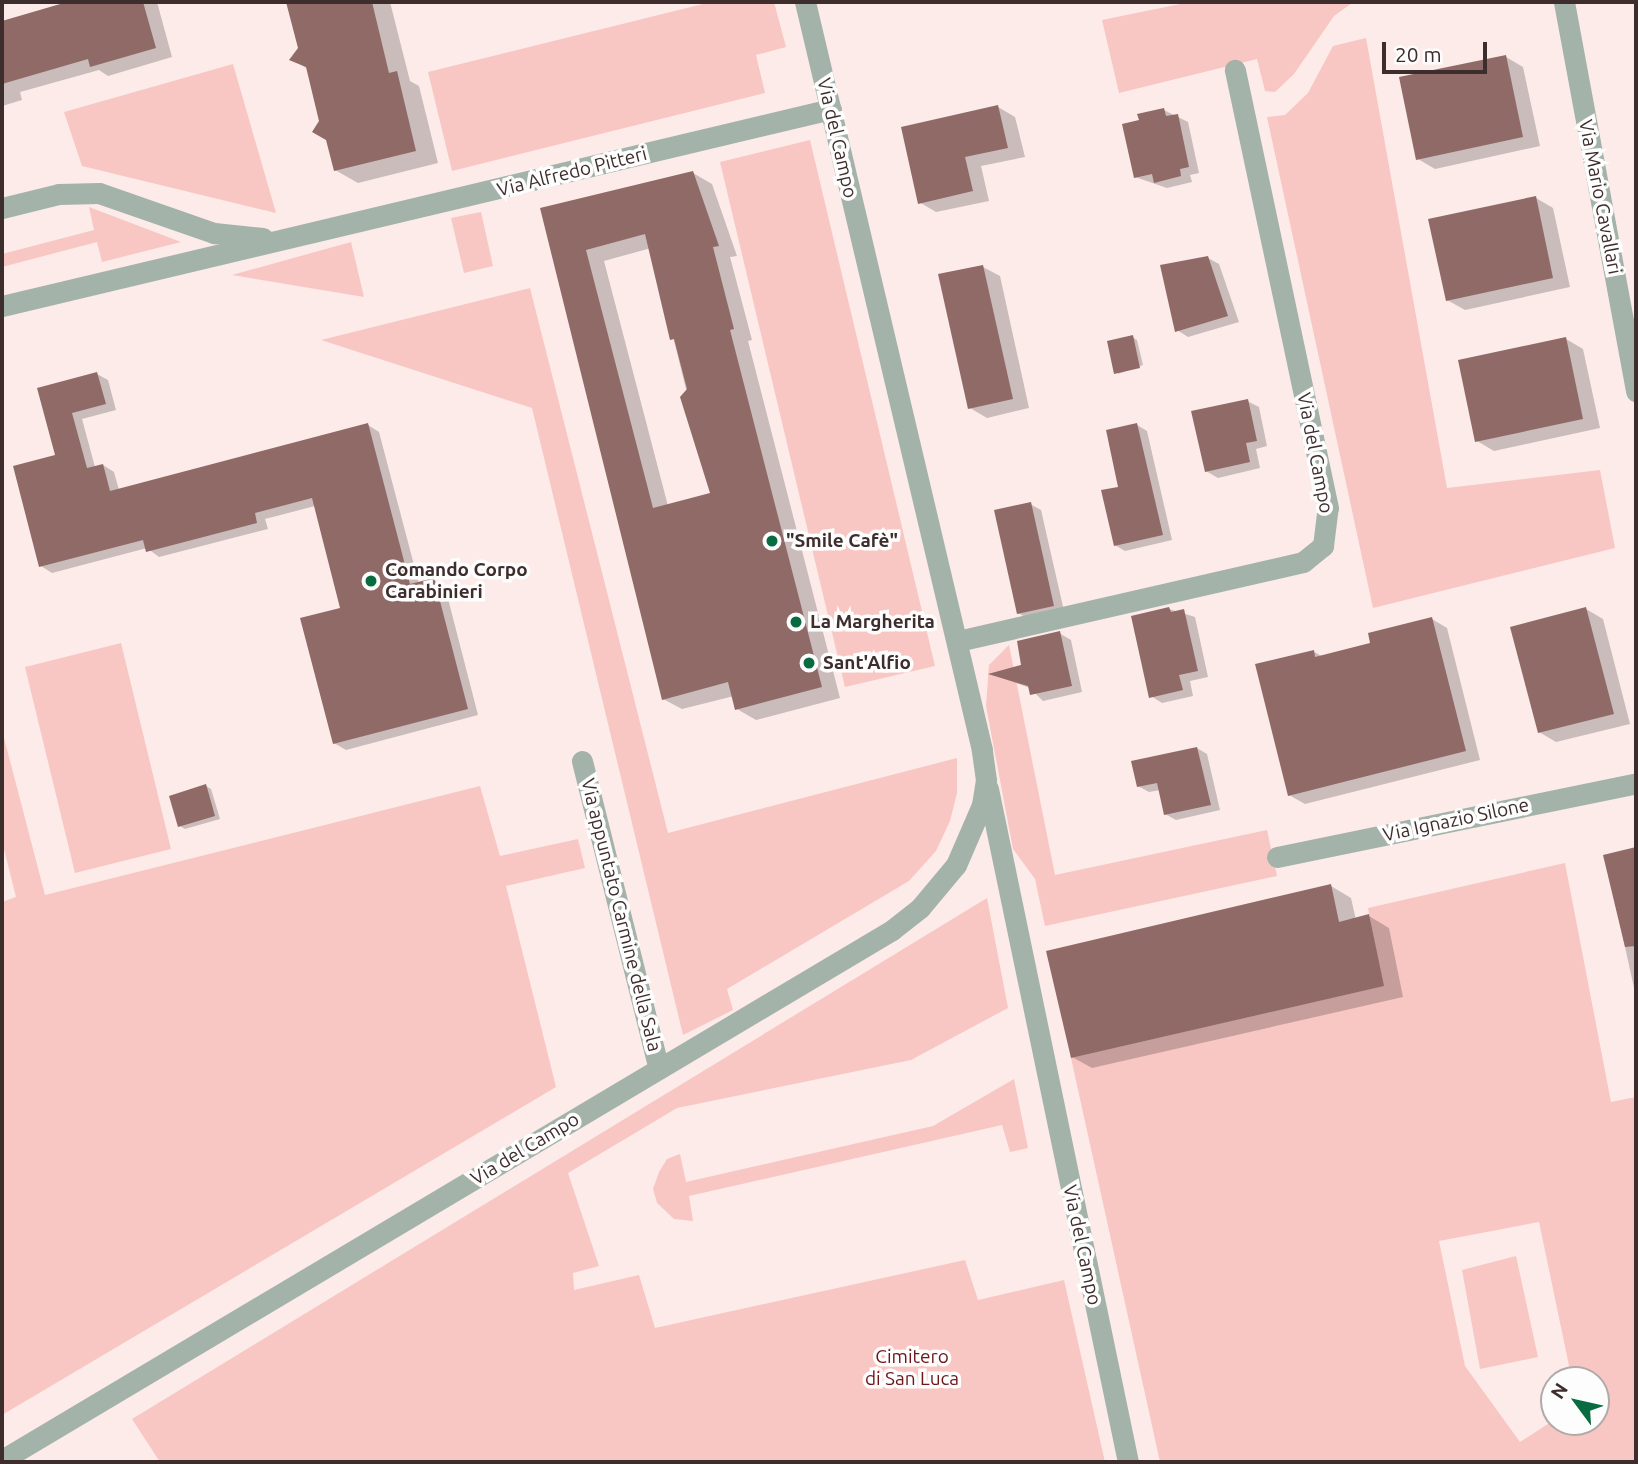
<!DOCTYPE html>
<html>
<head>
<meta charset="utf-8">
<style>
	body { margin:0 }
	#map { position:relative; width:1638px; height:1464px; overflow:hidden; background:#fcebe9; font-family:Ubuntu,sans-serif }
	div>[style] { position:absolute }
	.green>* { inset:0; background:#f8c7c3 }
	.shadow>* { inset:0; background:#0003 }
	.building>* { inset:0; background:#8f6a67 }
	.street>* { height:21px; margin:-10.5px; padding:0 10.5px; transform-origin:10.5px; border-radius:10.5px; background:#a4b3a9 }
	.dots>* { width:19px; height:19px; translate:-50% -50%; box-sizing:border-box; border:4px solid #fdfdfd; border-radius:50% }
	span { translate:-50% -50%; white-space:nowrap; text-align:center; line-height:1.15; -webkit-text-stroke:7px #fdfdfd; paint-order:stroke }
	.street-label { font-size:19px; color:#3d2d2c }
	.poi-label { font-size:19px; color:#3d2d2c; font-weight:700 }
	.left { translate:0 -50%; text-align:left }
	.park-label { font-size:19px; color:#6d1619 }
	.frame { position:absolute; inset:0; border:4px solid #3d2d2c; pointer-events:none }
	.north { position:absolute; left:1540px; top:1366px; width:70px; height:70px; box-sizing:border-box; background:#fdfdfd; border:2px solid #b0aaa9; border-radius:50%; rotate:303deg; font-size:19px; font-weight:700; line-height:28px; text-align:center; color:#3d2d2c }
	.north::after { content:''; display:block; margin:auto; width:24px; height:32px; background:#096b40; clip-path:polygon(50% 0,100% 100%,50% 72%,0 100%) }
	.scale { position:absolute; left:1382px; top:42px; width:105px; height:32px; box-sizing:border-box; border:4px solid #3d2d2c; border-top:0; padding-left:9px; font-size:21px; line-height:24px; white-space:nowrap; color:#3d2d2c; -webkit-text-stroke:5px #fdfdfd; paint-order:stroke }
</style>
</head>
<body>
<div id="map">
	<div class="green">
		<i style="clip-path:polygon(711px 2px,774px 2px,786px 47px,756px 55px,765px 93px,452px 171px,428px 72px)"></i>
		<i style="clip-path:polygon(1190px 2px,1352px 2px,1352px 3px,1334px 16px,1294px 74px,1275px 92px,1265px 91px,1257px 59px,1119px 93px,1102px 20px)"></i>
		<i style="clip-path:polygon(1366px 38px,1447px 488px,1600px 470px,1615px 548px,1373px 608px,1267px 117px,1285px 115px,1308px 93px,1333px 46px)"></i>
		<i style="clip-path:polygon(233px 64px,276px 213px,82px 166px,64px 112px)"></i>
		<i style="clip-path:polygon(810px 140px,935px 666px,845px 687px,720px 162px)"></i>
		<i style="clip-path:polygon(89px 207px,181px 242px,102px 262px,97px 242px,2px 267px,2px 254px,94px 230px)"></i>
		<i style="clip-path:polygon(481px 212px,493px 266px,464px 273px,451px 218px)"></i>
		<i style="clip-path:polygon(351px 242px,364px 297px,232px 275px)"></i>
		<i style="clip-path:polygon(530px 288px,668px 833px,957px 758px,957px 793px,950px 821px,936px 851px,909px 881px,727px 989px,733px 1010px,683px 1035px,532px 408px,321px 340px)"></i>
		<i style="clip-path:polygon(121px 643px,171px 849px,75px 873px,25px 667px)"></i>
		<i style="clip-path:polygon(1009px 645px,1055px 875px,1267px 830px,1277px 876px,1045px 926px,1035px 879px,1013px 849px,986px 706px,989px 665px)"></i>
		<i style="clip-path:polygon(2px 730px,45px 895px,480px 786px,500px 856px,578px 839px,585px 868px,506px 886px,556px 1087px,2px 1415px,2px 902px,16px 897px,2px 841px)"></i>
		<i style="clip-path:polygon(evenodd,1565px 863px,1611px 1102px,1636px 1097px,1636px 1462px,1160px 1462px,1071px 1058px,1383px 986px,1368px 908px,1565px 863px,1539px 1222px,1572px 1380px,1596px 1380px,1596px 1422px,1554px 1420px,1520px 1442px,1465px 1366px,1439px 1241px,1539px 1222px)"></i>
		<i style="clip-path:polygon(987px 898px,1008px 1008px,911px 1060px,677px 1108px,568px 1173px,599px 1266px,573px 1273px,574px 1290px,639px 1275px,655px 1328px,965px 1260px,978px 1300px,1064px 1280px,1105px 1462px,160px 1462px,132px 1419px)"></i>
		<i style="clip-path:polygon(1014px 1079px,1028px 1148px,1010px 1152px,1002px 1125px,689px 1196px,693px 1221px,674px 1219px,657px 1203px,653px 1189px,659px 1172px,667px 1159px,680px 1154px,686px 1182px,933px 1126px)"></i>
		<i style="clip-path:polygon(1516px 1256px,1538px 1357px,1480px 1369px,1462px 1270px)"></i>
	</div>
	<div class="shadow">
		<i style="clip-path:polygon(74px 2px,157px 2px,172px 57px,108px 76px,99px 70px,20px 92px,22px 100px,2px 106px,2px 23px)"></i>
		<i style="clip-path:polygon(288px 2px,390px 2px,410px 81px,419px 86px,438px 163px,358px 183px,335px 170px,308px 69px,291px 59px,300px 48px)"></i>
		<i style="clip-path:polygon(1506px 57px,1523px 67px,1540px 146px,1435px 169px,1418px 159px)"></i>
		<i style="clip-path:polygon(998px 107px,1015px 117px,1025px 157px,981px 166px,989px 201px,936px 212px,919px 202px)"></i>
		<i style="clip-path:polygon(1164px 110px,1188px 122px,1199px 173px,1190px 175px,1192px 182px,1167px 188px,1135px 177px,1141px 122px)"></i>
		<i style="clip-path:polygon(evenodd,693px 173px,712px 184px,737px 256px,730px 257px,752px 340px,748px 341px,840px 698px,756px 720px,737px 709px,734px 696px,682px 709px,663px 699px,542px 209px,693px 173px,651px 248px,712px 494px,668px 506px,604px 261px,651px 248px)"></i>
		<i style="clip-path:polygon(1536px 198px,1553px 208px,1570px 287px,1465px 310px,1447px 300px)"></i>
		<i style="clip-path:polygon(1208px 258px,1219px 264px,1239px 322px,1188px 337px,1177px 330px)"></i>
		<i style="clip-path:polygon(983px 267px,1000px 276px,1029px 408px,987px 418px,970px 408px)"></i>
		<i style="clip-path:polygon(1132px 337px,1137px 340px,1143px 365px,1118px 374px)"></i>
		<i style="clip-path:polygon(1566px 339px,1583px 349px,1600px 428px,1494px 451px,1477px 441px)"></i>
		<i style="clip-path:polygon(97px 374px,108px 380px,116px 410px,82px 419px,95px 467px,103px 465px,114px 472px,119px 490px,368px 425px,379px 432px,419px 584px,434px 580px,445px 587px,478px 715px,346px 750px,334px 743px,342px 609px,315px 506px,265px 519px,268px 529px,159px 557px,147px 548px,52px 573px,41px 566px,57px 456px,39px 389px)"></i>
		<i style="clip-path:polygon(1247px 401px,1259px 407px,1267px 446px,1256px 449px,1260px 468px,1218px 478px,1206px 471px)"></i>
		<i style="clip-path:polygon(1137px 425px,1147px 431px,1172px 540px,1125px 551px,1115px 545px,1120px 488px)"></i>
		<i style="clip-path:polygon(1030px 504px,1041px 510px,1064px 611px,1029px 619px,1018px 613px)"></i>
		<i style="clip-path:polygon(1169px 609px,1195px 617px,1208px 677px,1190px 681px,1193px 696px,1162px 703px,1151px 696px)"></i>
		<i style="clip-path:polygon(1586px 609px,1603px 619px,1630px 724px,1556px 742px,1539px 732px)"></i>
		<i style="clip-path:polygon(1432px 619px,1447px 628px,1480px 760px,1305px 804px,1289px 795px,1313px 651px,1323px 657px,1372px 645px)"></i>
		<i style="clip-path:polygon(1059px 633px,1071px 640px,1082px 692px,1043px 701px,1030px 688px,993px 675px,1024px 666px)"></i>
		<i style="clip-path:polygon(1197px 748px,1207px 754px,1220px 810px,1176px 820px,1165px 814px,1160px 790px,1149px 792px,1138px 786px)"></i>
		<i style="clip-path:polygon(206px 786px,211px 789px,220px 819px,185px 829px,180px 826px)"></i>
		<i style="clip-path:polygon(1636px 848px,1636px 997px,1605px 856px)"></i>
		<i style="clip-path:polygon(1331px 886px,1351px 898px,1356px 920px,1369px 916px,1389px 928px,1403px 997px,1092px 1068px,1072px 1057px)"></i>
	</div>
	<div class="building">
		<i style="clip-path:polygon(67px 2px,143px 2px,156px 48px,90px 67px,88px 59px,2px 84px,2px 21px)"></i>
		<i style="clip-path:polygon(286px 2px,372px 2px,389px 73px,397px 71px,416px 151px,334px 171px,326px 140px,312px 132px,319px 121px,306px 67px,289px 60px,298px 48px)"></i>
		<i style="clip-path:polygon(1506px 55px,1523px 137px,1416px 160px,1399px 77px)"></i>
		<i style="clip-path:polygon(998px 105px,1008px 148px,965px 157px,973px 191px,918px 204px,901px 127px)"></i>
		<i style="clip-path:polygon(1164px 108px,1166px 116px,1178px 114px,1189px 167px,1180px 169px,1181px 176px,1154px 183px,1152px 174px,1134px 178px,1122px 124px,1139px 120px,1137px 114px)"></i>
		<i style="clip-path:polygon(evenodd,693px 171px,719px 246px,713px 247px,734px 329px,730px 330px,822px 687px,735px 710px,728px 682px,662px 700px,540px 208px,693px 171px,645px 234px,670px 340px,674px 339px,687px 389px,680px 397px,710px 493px,653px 508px,586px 250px,645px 234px)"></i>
		<i style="clip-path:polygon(1536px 196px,1553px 278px,1446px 301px,1428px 219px)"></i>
		<i style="clip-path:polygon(1208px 256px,1228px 316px,1175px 332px,1160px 265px)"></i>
		<i style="clip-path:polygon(983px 265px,1013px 399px,968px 409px,938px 274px)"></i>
		<i style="clip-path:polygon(1133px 335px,1140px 368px,1114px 374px,1107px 341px)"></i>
		<i style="clip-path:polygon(1566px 337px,1583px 419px,1475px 442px,1458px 360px)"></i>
		<i style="clip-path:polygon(97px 372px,106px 404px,72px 413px,87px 468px,103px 464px,110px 491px,368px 423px,410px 584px,434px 578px,468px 709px,333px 744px,300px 618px,340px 608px,312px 498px,255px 513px,257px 523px,146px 552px,143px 540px,39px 567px,13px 466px,55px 455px,37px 388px)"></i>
		<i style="clip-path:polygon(1248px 399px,1257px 441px,1246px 443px,1250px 462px,1205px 472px,1191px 411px)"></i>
		<i style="clip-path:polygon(1137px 423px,1163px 535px,1114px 546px,1101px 490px,1118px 487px,1106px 430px)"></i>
		<i style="clip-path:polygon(1031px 502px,1054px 606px,1017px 614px,994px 510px)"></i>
		<i style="clip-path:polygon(1169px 607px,1171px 612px,1184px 609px,1198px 671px,1179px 675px,1183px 690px,1149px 698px,1131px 616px)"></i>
		<i style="clip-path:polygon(1586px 607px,1614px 714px,1538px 733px,1510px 627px)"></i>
		<i style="clip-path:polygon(1432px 617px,1466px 751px,1288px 796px,1255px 664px,1314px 650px,1315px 657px,1370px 643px,1368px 633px)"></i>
		<i style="clip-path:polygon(1060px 631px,1072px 686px,1030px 695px,1028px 686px,988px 674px,1021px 665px,1017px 641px)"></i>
		<i style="clip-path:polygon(1197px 747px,1211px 805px,1164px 815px,1157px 783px,1137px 787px,1131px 761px)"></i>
		<i style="clip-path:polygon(206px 784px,215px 816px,178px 827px,169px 796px)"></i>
		<i style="clip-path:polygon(1636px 847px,1636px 946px,1625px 947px,1603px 855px)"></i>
		<i style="clip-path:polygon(1331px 884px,1339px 922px,1369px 914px,1384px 986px,1071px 1058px,1046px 951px)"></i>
	</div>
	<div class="street">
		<i style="left:1564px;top:2px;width:396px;rotate:79.5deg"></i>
		<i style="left:2px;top:208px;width:59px;rotate:-13.8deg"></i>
		<i style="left:59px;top:194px;width:40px;rotate:-1.4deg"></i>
		<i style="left:99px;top:193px;width:122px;rotate:19.2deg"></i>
		<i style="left:214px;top:233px;width:49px;rotate:5.8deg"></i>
		<i style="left:2px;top:306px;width:852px;rotate:-13.37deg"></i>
		<i style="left:958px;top:641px;width:354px;rotate:-12.9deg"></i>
		<i style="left:1303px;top:562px;width:26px;rotate:-39deg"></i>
		<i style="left:1323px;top:546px;width:38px;rotate:-83deg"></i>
		<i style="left:1328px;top:508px;width:448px;rotate:-102deg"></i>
		<i style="left:582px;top:761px;width:317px;rotate:76deg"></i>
		<i style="left:988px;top:789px;width:687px;rotate:78.25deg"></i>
		<i style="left:1277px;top:857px;width:367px;rotate:-11.6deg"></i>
		<i style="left:2px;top:1460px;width:1036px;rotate:-30.77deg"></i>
		<i style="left:892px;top:930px;width:36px;rotate:-38deg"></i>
		<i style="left:920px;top:908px;width:56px;rotate:-50.1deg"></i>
		<i style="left:956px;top:865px;width:65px;rotate:-66.6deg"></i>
		<i style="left:982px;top:805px;width:25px;rotate:-81deg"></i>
		<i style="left:986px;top:780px;width:30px;rotate:-98deg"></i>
		<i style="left:982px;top:750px;width:769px;rotate:-103.31deg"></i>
	</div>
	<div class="dots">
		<i style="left:772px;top:541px;background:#096b40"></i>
		<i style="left:371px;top:581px;background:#096b40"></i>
		<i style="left:796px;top:622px;background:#096b40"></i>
		<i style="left:809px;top:663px;background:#096b40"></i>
	</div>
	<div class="street-label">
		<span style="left:837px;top:138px;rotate:77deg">Via del Campo</span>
		<span style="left:572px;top:172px;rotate:-14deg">Via Alfredo Pitteri</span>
		<span style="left:1600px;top:197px;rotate:79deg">Via Mario Cavallari</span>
		<span style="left:1315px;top:453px;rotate:79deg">Via del Campo</span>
		<span style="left:1456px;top:820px;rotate:-12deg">Via Ignazio Silone</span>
		<span style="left:621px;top:915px;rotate:76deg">Via appuntato Carmine della Sala</span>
		<span style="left:525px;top:1149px;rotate:-31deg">Via del Campo</span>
		<span style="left:1082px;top:1245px;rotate:78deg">Via del Campo</span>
	</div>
	<div class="poi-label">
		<span class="left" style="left:786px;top:541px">"Smile Cafè"</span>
		<span class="left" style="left:385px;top:581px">Comando Corpo<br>Carabinieri</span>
		<span class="left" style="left:810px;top:622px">La Margherita</span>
		<span class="left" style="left:823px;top:663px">Sant'Alfio</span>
	</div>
	<div class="park-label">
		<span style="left:912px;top:1368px">Cimitero<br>di San Luca</span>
	</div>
	<div class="frame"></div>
	<div class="north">N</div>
	<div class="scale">20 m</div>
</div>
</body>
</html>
